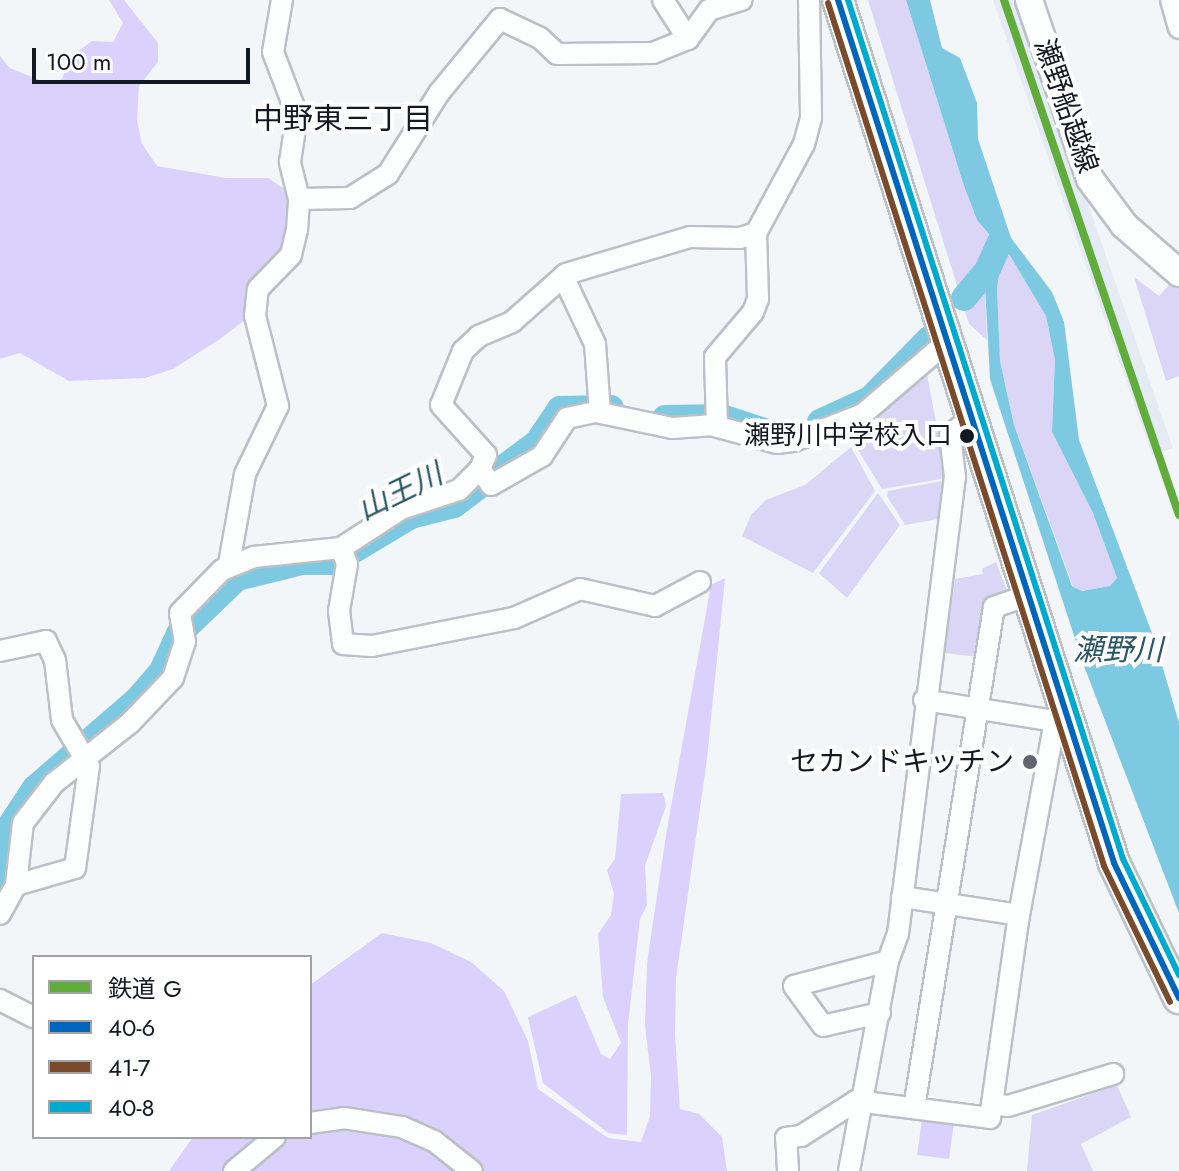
<!DOCTYPE html>
<html>
<head>
<meta charset="utf-8">
<style>
	body { margin:0 }
	#map { position:relative; width:1179px; height:1171px; overflow:hidden; background:#f3f6f9; font-family:Jost,"Noto Sans JP",sans-serif }
	div>[style] { position:absolute }
	.built>* { inset:0; background:#e5ebf4 }
	.green>* { inset:0; background:#dbd6f5 }
	.forest>* { inset:0; background:#dad1fc }
	.water>* { inset:0; background:#7dc9e2 }
	.river>* { height:26px; margin:-13px; padding:0 13px; transform-origin:13px; border-radius:13px; background:#7dc9e2 }
	.roads { filter:drop-shadow(2px 0 #bac0c6) drop-shadow(-2px 0 #bac0c6) drop-shadow(0 2px #bac0c6) drop-shadow(0 -2px #bac0c6) }
	.minor>* { height:20px; margin:-10px; padding:0 10px; transform-origin:10px; border-radius:10px; background:#fdfefe }
	.major>* { height:26px; margin:-13px; padding:0 13px; transform-origin:13px; border-radius:13px; background:#fdfefe }
	.highway>* { height:30px; margin:-15px; padding:0 15px; transform-origin:15px; border-radius:15px; background:#fdfefe }
	.bus-1>* { height:6px; margin:-3px; padding:0 3px; transform-origin:3px; border-radius:3px; background:#0065bd }
	.bus-2>* { height:6px; margin:-3px; padding:0 3px; transform-origin:3px; border-radius:3px; background:#7a4b2a }
	.bus-3>* { height:6px; margin:-3px; padding:0 3px; transform-origin:3px; border-radius:3px; background:#00a9ce }
	.rail-1>* { height:8px; margin:-4px; padding:0 4px; transform-origin:4px; border-radius:4px; background:#60ad3b }
	.dots>* { width:22px; height:22px; translate:-50% -50%; box-sizing:border-box; border:4px solid #fff; border-radius:50% }
	span { translate:-50% -50%; white-space:nowrap; text-align:center; line-height:1.15; -webkit-text-stroke:8px #fff; paint-order:stroke }
	.bus-label { font-size:26px; color:#131923 }
	.right { translate:-100% -50%; text-align:right }
	.street-label { font-size:28px; color:#131923 }
	.poi-label { font-size:28px; color:#131923 }
	.neighbourhood-label { font-size:30px; color:#131923 }
	.water-label { font-size:30px; color:#2a5766; font-style:italic }
	.legend { position:absolute; left:32px; top:955px; width:280px; height:184px; box-sizing:border-box; background:#fff; border:2px solid #a1a3a7; margin:0; padding:10px 14px; list-style:none; font-size:24px; color:#131923 }
	.legend li { display:flex; align-items:center; gap:16px; height:40px }
	.legend b { width:40px; border:2px solid #a1a3a7 }
	.scale { position:absolute; left:32px; top:48px; width:218px; height:36px; box-sizing:border-box; border:4px solid #131923; border-top:0; padding-left:10px; font-size:24px; line-height:28px; white-space:nowrap; color:#131923; -webkit-text-stroke:6px #fff; paint-order:stroke }
</style>
</head>
<body>
<div id="map">
	<div class="built">
		<i style="clip-path:polygon(993px 0,1017px 0,1173px 448px,1152px 455px)"></i>
	</div>
	<div class="green">
		<i style="clip-path:polygon(868px 0,906px 0,964px 186px,977px 220px,989px 234px,984px 267px,987px 340px,969px 324px)"></i>
		<i style="clip-path:polygon(1003px 244px,1046px 316px,1055px 360px,1052px 432px,1093px 513px,1117px 578px,1110px 586px,1081px 591px,1073px 586px,1014px 425px,1000px 361px,997px 288px)"></i>
		<i style="clip-path:polygon(1134px 277px,1159px 296px,1169px 285px,1179px 289px,1179px 376px,1166px 381px)"></i>
		<i style="clip-path:polygon(926px 370px,947px 478px,882px 489px,855px 445px,869px 418px)"></i>
		<i style="clip-path:polygon(851px 447px,875px 491px,813px 573px,742px 536px,751px 515px,766px 500px,805px 485px)"></i>
		<i style="clip-path:polygon(947px 480px,944px 518px,905px 525px,887px 496px,888px 491px)"></i>
		<i style="clip-path:polygon(878px 493px,900px 525px,847px 598px,819px 573px)"></i>
		<i style="clip-path:polygon(996px 562px,1009px 596px,978px 657px,944px 653px,955px 579px,983px 574px,982px 569px)"></i>
		<i style="clip-path:polygon(1117px 1085px,1131px 1117px,1081px 1144px,1093px 1171px,1027px 1171px,1032px 1115px)"></i>
	</div>
	<div class="forest">
		<i style="clip-path:polygon(109px 0,124px 0,158px 43px,158px 62px,139px 86px,137px 120px,142px 144px,157px 166px,226px 178px,268px 178px,289px 192px,298px 222px,246px 319px,220px 339px,173px 369px,145px 378px,69px 381px,20px 353px,0 359px,0 56px,10px 68px,49px 84px,62px 79px,70px 57px,92px 41px,113px 42px,123px 23px)"></i>
		<i style="clip-path:polygon(725px 578px,707px 759px,676px 978px,675px 1034px,680px 1109px,699px 1114px,722px 1137px,727px 1171px,169px 1171px,193px 1137px,310px 1137px,310px 985px,382px 933px,431px 943px,471px 962px,504px 991px,528px 1041px,538px 1089px,608px 1138px,641px 1142px,650px 1116px,651px 1076px,645px 1026px,647px 963px,666px 835px,711px 585px)"></i>
		<i style="clip-path:polygon(663px 793px,666px 806px,645px 866px,647px 905px,640px 919px,628px 1024px,627px 1135px,608px 1133px,543px 1083px,528px 1017px,576px 995px,601px 1054px,610px 1059px,621px 1043px,603px 997px,598px 934px,611px 915px,614px 894px,607px 870px,615px 859px,621px 794px)"></i>
		<i style="clip-path:polygon(923px 1112px,955px 1116px,949px 1159px,917px 1155px)"></i>
	</div>
	<div class="water">
		<i style="clip-path:polygon(evenodd,906px 0,930px 0,942px 48px,960px 58px,977px 103px,978px 139px,1011px 238px,1052px 292px,1064px 322px,1079px 440px,1155px 641px,1179px 723px,1179px 913px,1084px 666px,990px 379px,984px 267px,989px 234px,977px 220px,964px 186px,906px 0,1003px 244px,1046px 316px,1055px 360px,1052px 432px,1093px 513px,1117px 578px,1110px 586px,1082px 591px,1072px 586px,1014px 425px,1000px 361px,997px 288px,1003px 244px)"></i>
	</div>
	<div class="river">
		<i style="left:964px;top:298px;width:35px;rotate:-50deg"></i>
		<i style="left:987px;top:271px;width:30px;rotate:-66deg"></i>
		<i style="left:665px;top:418px;width:57px;rotate:-1deg"></i>
		<i style="left:722px;top:417px;width:47px;rotate:18.4deg"></i>
		<i style="left:820px;top:422px;width:55px;rotate:-24.7deg"></i>
		<i style="left:870px;top:399px;width:84px;rotate:-45.5deg"></i>
		<i style="left:0;top:888px;width:56px;rotate:-83.9deg"></i>
		<i style="left:6px;top:832px;width:53px;rotate:-56.6deg"></i>
		<i style="left:35px;top:788px;width:135px;rotate:-40.8deg"></i>
		<i style="left:137px;top:700px;width:38px;rotate:-49deg"></i>
		<i style="left:162px;top:671px;width:41px;rotate:-65.3deg"></i>
		<i style="left:179px;top:634px;width:81px;rotate:-44deg"></i>
		<i style="left:237px;top:578px;width:66px;rotate:-14deg"></i>
		<i style="left:301px;top:562px;width:33px"></i>
		<i style="left:334px;top:562px;width:90px;rotate:-30.9deg"></i>
		<i style="left:411px;top:516px;width:44px;rotate:-14.3deg"></i>
		<i style="left:454px;top:505px;width:104px;rotate:-36.8deg"></i>
		<i style="left:537px;top:443px;width:41px;rotate:-55.9deg"></i>
		<i style="left:560px;top:409px;width:51px;rotate:-1.1deg"></i>
	</div>
	<div class="roads">
		<div class="minor">
			<i style="left:663px;top:0;width:46px;rotate:57.3deg"></i>
			<i style="left:809px;top:0;width:118px;rotate:89deg"></i>
			<i style="left:811px;top:118px;width:27px;rotate:105deg"></i>
			<i style="left:804px;top:144px;width:101px;rotate:118.3deg"></i>
			<i style="left:756px;top:233px;width:17px;rotate:163deg"></i>
			<i style="left:740px;top:238px;width:50px;rotate:-178.9deg"></i>
			<i style="left:690px;top:237px;width:129px;rotate:163.4deg"></i>
			<i style="left:566px;top:274px;width:72px;rotate:138.4deg"></i>
			<i style="left:512px;top:322px;width:36px;rotate:157deg"></i>
			<i style="left:479px;top:336px;width:22px;rotate:137deg"></i>
			<i style="left:463px;top:351px;width:58px;rotate:112.2deg"></i>
			<i style="left:441px;top:405px;width:67px;rotate:48deg"></i>
			<i style="left:486px;top:455px;width:15px;rotate:113deg"></i>
			<i style="left:480px;top:469px;width:19px;rotate:55deg"></i>
			<i style="left:491px;top:485px;width:59px;rotate:-29.6deg"></i>
			<i style="left:542px;top:456px;width:45px;rotate:-56.7deg"></i>
			<i style="left:567px;top:418px;width:30px;rotate:-12deg"></i>
			<i style="left:596px;top:412px;width:78px;rotate:11.9deg"></i>
			<i style="left:672px;top:428px;width:39px;rotate:-4deg"></i>
			<i style="left:711px;top:425px;width:68px;rotate:15.3deg"></i>
			<i style="left:777px;top:443px;width:17px;rotate:-7deg"></i>
			<i style="left:794px;top:441px;width:74px;rotate:-21.4deg"></i>
			<i style="left:863px;top:414px;width:112px;rotate:-40.7deg"></i>
			<i style="left:1171px;top:0;width:29px;rotate:74deg"></i>
			<i style="left:299px;top:199px;width:51px;rotate:-1.1deg"></i>
			<i style="left:350px;top:198px;width:45px;rotate:-32.3deg"></i>
			<i style="left:388px;top:174px;width:96px;rotate:-57.8deg"></i>
			<i style="left:439px;top:93px;width:96px;rotate:-50.5deg"></i>
			<i style="left:500px;top:19px;width:44px;rotate:25.4deg"></i>
			<i style="left:540px;top:38px;width:23px;rotate:43deg"></i>
			<i style="left:557px;top:54px;width:96px;rotate:-0.6deg"></i>
			<i style="left:653px;top:53px;width:38px;rotate:-22deg"></i>
			<i style="left:688px;top:39px;width:36px;rotate:-54deg"></i>
			<i style="left:709px;top:10px;width:34px;rotate:-17deg"></i>
			<i style="left:563px;top:276px;width:75px;rotate:64.8deg"></i>
			<i style="left:595px;top:344px;width:68px;rotate:85.8deg"></i>
			<i style="left:717px;top:426px;width:69px;rotate:-91.7deg"></i>
			<i style="left:715px;top:357px;width:59px;rotate:-49.8deg"></i>
			<i style="left:753px;top:312px;width:14px;rotate:-69deg"></i>
			<i style="left:758px;top:299px;width:66px;rotate:-91.7deg"></i>
			<i style="left:341px;top:548px;width:17px;rotate:69deg"></i>
			<i style="left:347px;top:564px;width:48px;rotate:99.7deg"></i>
			<i style="left:339px;top:611px;width:33px;rotate:83deg"></i>
			<i style="left:343px;top:644px;width:29px;rotate:4deg"></i>
			<i style="left:372px;top:646px;width:145px;rotate:-11.2deg"></i>
			<i style="left:514px;top:618px;width:72px;rotate:-23.7deg"></i>
			<i style="left:580px;top:589px;width:77px;rotate:12.8deg"></i>
			<i style="left:655px;top:606px;width:51px;rotate:-28.1deg"></i>
			<i style="left:229px;top:564px;width:91px;rotate:-79.9deg"></i>
			<i style="left:245px;top:474px;width:76px;rotate:-64.1deg"></i>
			<i style="left:278px;top:406px;width:93px;rotate:-104.3deg"></i>
			<i style="left:255px;top:316px;width:27px;rotate:-84deg"></i>
			<i style="left:258px;top:289px;width:47px;rotate:-45.9deg"></i>
			<i style="left:291px;top:255px;width:26px;rotate:-77deg"></i>
			<i style="left:297px;top:230px;width:31px;rotate:-86deg"></i>
			<i style="left:299px;top:199px;width:38px;rotate:-104deg"></i>
			<i style="left:290px;top:162px;width:48px;rotate:-81.5deg"></i>
			<i style="left:297px;top:115px;width:67px;rotate:-110.9deg"></i>
			<i style="left:273px;top:52px;width:53px;rotate:-80.2deg"></i>
			<i style="left:0;top:651px;width:47px;rotate:-12.3deg"></i>
			<i style="left:46px;top:641px;width:21px;rotate:65deg"></i>
			<i style="left:55px;top:660px;width:60px;rotate:83.3deg"></i>
			<i style="left:62px;top:720px;width:53px;rotate:59.6deg"></i>
			<i style="left:89px;top:766px;width:103px;rotate:97.8deg"></i>
			<i style="left:75px;top:868px;width:61px;rotate:163.9deg"></i>
			<i style="left:16px;top:885px;width:33px;rotate:119deg"></i>
			<i style="left:924px;top:700px;width:133px;rotate:9.1deg"></i>
			<i style="left:1055px;top:721px;width:11px;rotate:-15deg"></i>
			<i style="left:16px;top:885px;width:62px;rotate:-83.6deg"></i>
			<i style="left:23px;top:823px;width:51px;rotate:-52.2deg"></i>
			<i style="left:54px;top:783px;width:97px;rotate:-38.3deg"></i>
			<i style="left:130px;top:723px;width:62px;rotate:-46.3deg"></i>
			<i style="left:173px;top:678px;width:38px;rotate:-72deg"></i>
			<i style="left:185px;top:642px;width:29px;rotate:-100deg"></i>
			<i style="left:180px;top:613px;width:60px;rotate:-45.7deg"></i>
			<i style="left:222px;top:570px;width:35px;rotate:-22deg"></i>
			<i style="left:254px;top:557px;width:87px;rotate:-5.9deg"></i>
			<i style="left:341px;top:548px;width:72px;rotate:-33deg"></i>
			<i style="left:401px;top:509px;width:61px;rotate:-18.1deg"></i>
			<i style="left:459px;top:490px;width:30px;rotate:-45deg"></i>
			<i style="left:902px;top:897px;width:118px;rotate:8.7deg"></i>
			<i style="left:0;top:1000px;width:38px;rotate:27deg"></i>
			<i style="left:880px;top:1013px;width:58px;rotate:167.2deg"></i>
			<i style="left:823px;top:1026px;width:49px;rotate:-125.9deg"></i>
			<i style="left:794px;top:986px;width:97px;rotate:-14.9deg"></i>
			<i style="left:992px;top:1104px;width:16px;rotate:7deg"></i>
			<i style="left:1008px;top:1106px;width:110px;rotate:-16.9deg"></i>
			<i style="left:914px;top:1108px;width:507px;rotate:-80.93deg"></i>
			<i style="left:994px;top:607px;width:34px;rotate:-19deg"></i>
			<i style="left:310px;top:1123px;width:34px;rotate:-8deg"></i>
			<i style="left:344px;top:1118px;width:59px;rotate:8.8deg"></i>
			<i style="left:402px;top:1127px;width:35px;rotate:24deg"></i>
			<i style="left:434px;top:1141px;width:48px;rotate:38.3deg"></i>
			<i style="left:234px;top:1171px;width:53px;rotate:-39.7deg"></i>
			<i style="left:788px;top:1171px;width:33px;rotate:-93deg"></i>
			<i style="left:786px;top:1138px;width:15px;rotate:-8deg"></i>
			<i style="left:801px;top:1136px;width:65px;rotate:-32.5deg"></i>
			<i style="left:856px;top:1101px;width:135px;rotate:7.2deg"></i>
			<i style="left:990px;top:1118px;width:205px;rotate:-81.9deg"></i>
			<i style="left:1019px;top:915px;width:197px;rotate:-79.5deg"></i>
			<i style="left:849px;top:1171px;width:214px;rotate:-79.5deg"></i>
			<i style="left:888px;top:961px;width:29px;rotate:-70deg"></i>
			<i style="left:898px;top:934px;width:461px;rotate:-82.9deg"></i>
			<i style="left:955px;top:477px;width:42px;rotate:-96.8deg"></i>
			<i style="left:950px;top:435px;width:27px;rotate:-39deg"></i>
		</div>
		<div class="major">
			<i style="left:1029px;top:0;width:189px;rotate:71.2deg"></i>
			<i style="left:1090px;top:179px;width:57px;rotate:53.5deg"></i>
			<i style="left:1124px;top:225px;width:73px;rotate:41.1deg"></i>
		</div>
		<div class="highway">
			<i style="left:838px;top:0;width:906px;rotate:72.26deg"></i>
			<i style="left:1114px;top:863px;width:150px;rotate:64.3deg"></i>
		</div>
	</div>
	<div class="bus-1">
		<i style="left:838px;top:0;width:906px;rotate:72.26deg"></i>
		<i style="left:1114px;top:863px;width:150px;rotate:64.3deg"></i>
	</div>
	<div class="bus-2">
		<i style="left:828px;top:3px;width:906px;rotate:72.26deg"></i>
		<i style="left:1104px;top:866px;width:151px;rotate:64.1deg"></i>
	</div>
	<div class="bus-3">
		<i style="left:848px;top:0;width:902px;rotate:72.25deg"></i>
		<i style="left:1123px;top:859px;width:129px;rotate:64.2deg"></i>
	</div>
	<div class="rail-1">
		<i style="left:1004px;top:0;width:544px;rotate:71.23deg"></i>
	</div>
	<div class="dots">
		<i style="left:967px;top:436px;background:#131923"></i>
		<i style="left:1030px;top:762px;background:#61666e"></i>
	</div>
	<div class="bus-label">
		<span class="right" style="left:952px;top:436px">瀬野川中学校入口</span>
	</div>
	<div class="street-label">
		<span style="left:1066px;top:106px;rotate:71deg">瀬野船越線</span>
	</div>
	<div class="poi-label">
		<span class="right" style="left:1014px;top:762px">セカンドキッチン</span>
	</div>
	<div class="neighbourhood-label">
		<span style="left:343px;top:119px">中野東三丁目</span>
	</div>
	<div class="water-label">
		<span style="left:400px;top:492px;rotate:-26deg">山王川</span>
		<span style="left:1118px;top:650px">瀬野川</span>
	</div>
	<ul class="legend">
	<li><b style="height:10px;background:#60ad3b"></b>鉄道 G</li>
	<li><b style="height:10px;background:#0065bd"></b>40-6</li>
	<li><b style="height:10px;background:#7a4b2a"></b>41-7</li>
	<li><b style="height:10px;background:#00a9ce"></b>40-8</li>
	</ul>
	<div class="scale">100 m</div>
</div>
</body>
</html>
